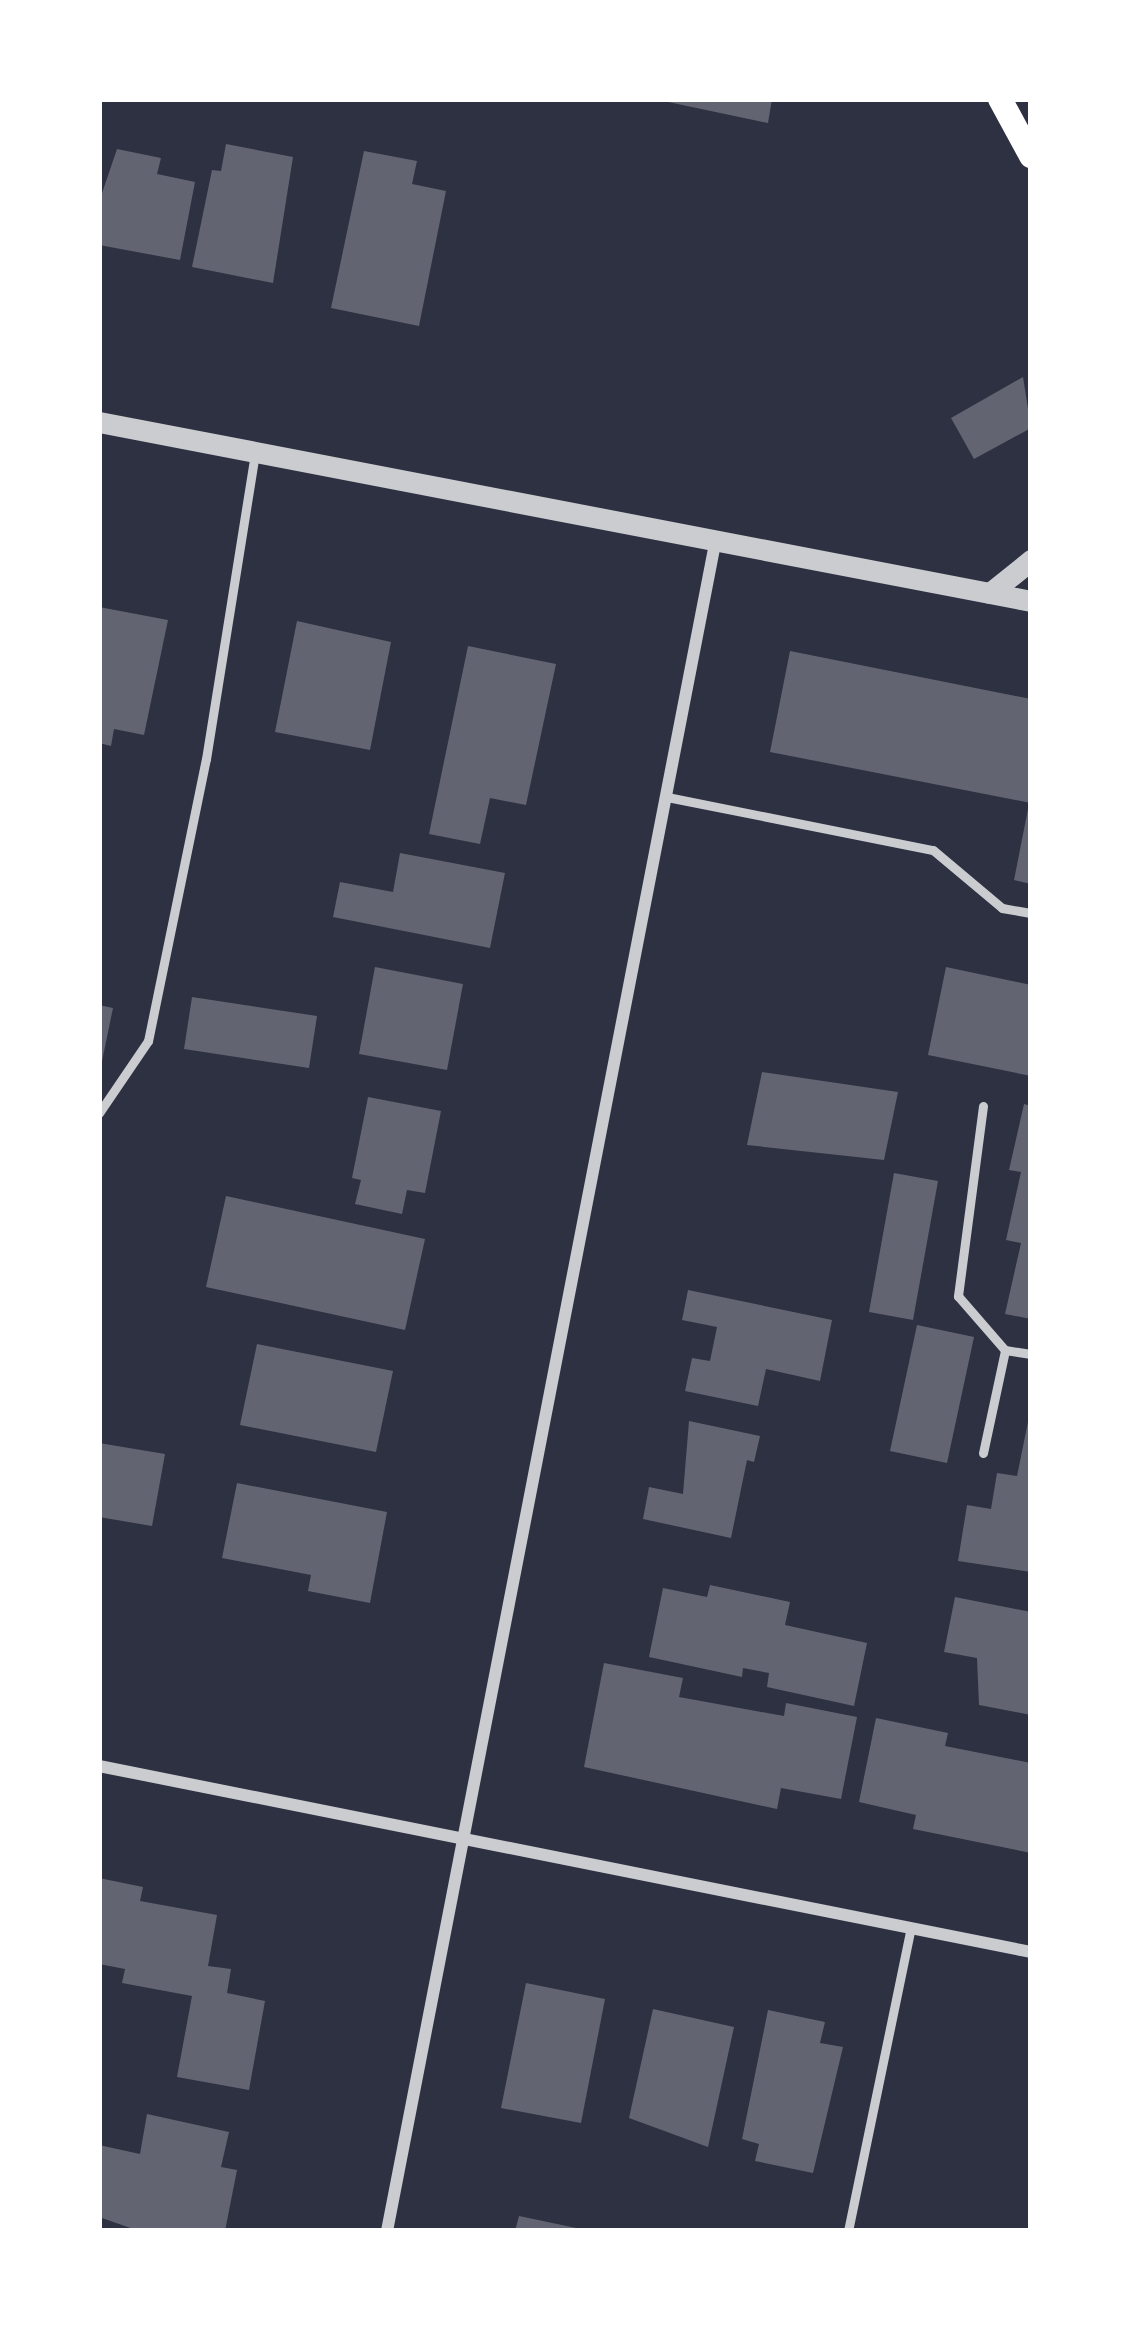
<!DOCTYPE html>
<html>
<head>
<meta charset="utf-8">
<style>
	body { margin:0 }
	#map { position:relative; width:1130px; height:2330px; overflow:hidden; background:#2d3142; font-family:"PT Sans",sans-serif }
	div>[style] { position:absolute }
	.building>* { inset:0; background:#626471 }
	.service>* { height:9px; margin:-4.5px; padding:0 4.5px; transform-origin:4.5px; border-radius:4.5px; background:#caccd0 }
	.minor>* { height:12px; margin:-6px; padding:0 6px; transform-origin:6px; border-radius:6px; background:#caccd0 }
	.tertiary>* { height:21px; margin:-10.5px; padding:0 10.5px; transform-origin:10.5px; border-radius:10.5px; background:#caccd0 }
	.secondary>* { height:24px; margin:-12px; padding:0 12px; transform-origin:12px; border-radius:12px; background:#fff }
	span { translate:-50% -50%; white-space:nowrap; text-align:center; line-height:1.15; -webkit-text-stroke:10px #fff; paint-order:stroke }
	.frame { position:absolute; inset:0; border:102px solid #fff; pointer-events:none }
</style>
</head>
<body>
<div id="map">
	<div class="building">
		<i style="clip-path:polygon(654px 99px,772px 99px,768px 123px)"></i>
		<i style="clip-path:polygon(226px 144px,293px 157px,273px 283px,192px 267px,212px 170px,221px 171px)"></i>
		<i style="clip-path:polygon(117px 149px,161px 158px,157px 174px,195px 182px,180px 260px,99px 245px,99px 202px)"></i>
		<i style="clip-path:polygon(364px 151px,417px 161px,412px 184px,446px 191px,419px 326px,331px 308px)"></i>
		<i style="clip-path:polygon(1023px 377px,1031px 428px,974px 459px,951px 418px)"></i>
		<i style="clip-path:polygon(99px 607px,168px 620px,144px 735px,114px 729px,111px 746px,99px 743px)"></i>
		<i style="clip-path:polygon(297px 621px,391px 642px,370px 750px,275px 732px)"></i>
		<i style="clip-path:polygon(468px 646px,556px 664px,526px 805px,490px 798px,480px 844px,429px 834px)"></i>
		<i style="clip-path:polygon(790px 651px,1031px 699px,1031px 803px,770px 752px)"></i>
		<i style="clip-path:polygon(1029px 804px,1031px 805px,1031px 884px,1014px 880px)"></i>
		<i style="clip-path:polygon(400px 853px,505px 873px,490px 948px,333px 917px,340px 882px,393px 892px)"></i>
		<i style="clip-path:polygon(375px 967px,463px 984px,447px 1070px,359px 1054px)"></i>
		<i style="clip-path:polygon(946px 967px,1031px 985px,1031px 1076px,928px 1055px)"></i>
		<i style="clip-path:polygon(192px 997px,317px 1016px,309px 1068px,184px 1049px)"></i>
		<i style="clip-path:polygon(99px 1005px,113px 1008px,101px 1066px,99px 1066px)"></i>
		<i style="clip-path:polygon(762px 1072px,898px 1092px,884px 1160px,747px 1145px)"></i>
		<i style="clip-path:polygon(368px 1097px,441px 1111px,425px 1193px,407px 1190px,402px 1214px,355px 1204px,361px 1180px,352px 1178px)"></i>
		<i style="clip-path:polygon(1024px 1104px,1031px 1106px,1031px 1319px,1005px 1314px,1021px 1243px,1006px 1240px,1021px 1172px,1009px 1170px)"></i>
		<i style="clip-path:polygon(894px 1173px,938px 1181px,913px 1320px,869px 1312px)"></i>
		<i style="clip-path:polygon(226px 1196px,425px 1239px,405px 1330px,206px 1287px)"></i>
		<i style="clip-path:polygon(688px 1290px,832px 1320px,820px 1381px,766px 1369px,758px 1406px,685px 1391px,692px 1358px,710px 1361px,717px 1327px,682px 1320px)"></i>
		<i style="clip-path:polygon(917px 1325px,974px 1337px,947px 1463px,890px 1451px)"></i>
		<i style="clip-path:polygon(257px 1344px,393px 1371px,376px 1452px,240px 1425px)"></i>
		<i style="clip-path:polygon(1031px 1407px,1031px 1572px,958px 1561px,967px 1505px,991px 1509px,997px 1473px,1017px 1476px)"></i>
		<i style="clip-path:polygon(689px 1421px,760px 1436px,754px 1462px,747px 1460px,731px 1538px,643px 1519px,649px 1487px,683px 1494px)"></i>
		<i style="clip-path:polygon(99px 1443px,165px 1454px,152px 1526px,99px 1517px)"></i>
		<i style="clip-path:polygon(237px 1483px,387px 1512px,370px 1603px,308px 1591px,311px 1575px,222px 1558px)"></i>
		<i style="clip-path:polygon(710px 1585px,790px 1602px,785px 1625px,867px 1643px,854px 1706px,767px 1687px,769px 1673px,743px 1668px,742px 1677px,649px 1657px,663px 1588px,707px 1597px)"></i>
		<i style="clip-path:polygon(955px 1597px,1031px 1612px,1031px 1715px,979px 1705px,977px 1658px,944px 1652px)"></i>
		<i style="clip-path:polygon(604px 1663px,683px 1678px,679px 1697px,784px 1716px,786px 1703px,857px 1717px,841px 1799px,781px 1788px,777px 1809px,584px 1767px)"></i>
		<i style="clip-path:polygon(876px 1718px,948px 1733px,945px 1746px,1031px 1763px,1031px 1853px,913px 1829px,916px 1815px,859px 1802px)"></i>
		<i style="clip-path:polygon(99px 1878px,143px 1887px,140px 1901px,217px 1915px,208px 1966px,231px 1969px,227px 1993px,265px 2001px,249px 2090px,177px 2077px,192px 1996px,122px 1983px,125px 1969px,99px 1964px)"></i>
		<i style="clip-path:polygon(526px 1983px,605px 1999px,581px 2123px,501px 2108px)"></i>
		<i style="clip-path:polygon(653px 2009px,734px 2027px,708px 2147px,629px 2118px)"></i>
		<i style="clip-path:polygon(768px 2010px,825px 2022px,820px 2043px,843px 2047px,813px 2173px,755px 2161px,759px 2144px,742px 2139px)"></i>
		<i style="clip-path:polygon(147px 2114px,229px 2132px,221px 2167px,237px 2170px,225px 2231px,139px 2231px,99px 2217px,99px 2145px,140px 2154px)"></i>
		<i style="clip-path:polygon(519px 2216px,581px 2229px,580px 2231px,515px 2231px)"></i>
	</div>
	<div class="service">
		<i style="left:667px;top:797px;width:271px;rotate:11.3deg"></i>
		<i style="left:933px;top:850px;width:90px;rotate:40deg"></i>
		<i style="left:1002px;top:908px;width:29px;rotate:10deg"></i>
		<i style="left:983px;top:1106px;width:192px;rotate:97.5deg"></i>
		<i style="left:958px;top:1296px;width:72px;rotate:49deg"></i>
		<i style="left:1005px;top:1350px;width:26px;rotate:9deg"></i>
		<i style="left:99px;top:1113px;width:87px;rotate:-55.8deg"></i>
		<i style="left:148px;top:1041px;width:288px;rotate:-78.4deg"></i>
		<i style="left:206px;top:759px;width:310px;rotate:-80.9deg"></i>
		<i style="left:983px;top:1453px;width:105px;rotate:-77.9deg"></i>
		<i style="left:848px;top:2231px;width:309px;rotate:-78.3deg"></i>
	</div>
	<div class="minor">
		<i style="left:99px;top:1766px;width:950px;rotate:11.29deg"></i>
		<i style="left:387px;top:2231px;width:1720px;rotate:-79deg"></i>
	</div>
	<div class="tertiary">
		<i style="left:99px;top:422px;width:949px;rotate:10.87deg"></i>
		<i style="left:990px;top:593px;width:53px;rotate:-38.8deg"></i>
	</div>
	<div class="secondary">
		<i style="left:1000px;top:99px;width:65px;rotate:61.5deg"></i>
	</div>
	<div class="frame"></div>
</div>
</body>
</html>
